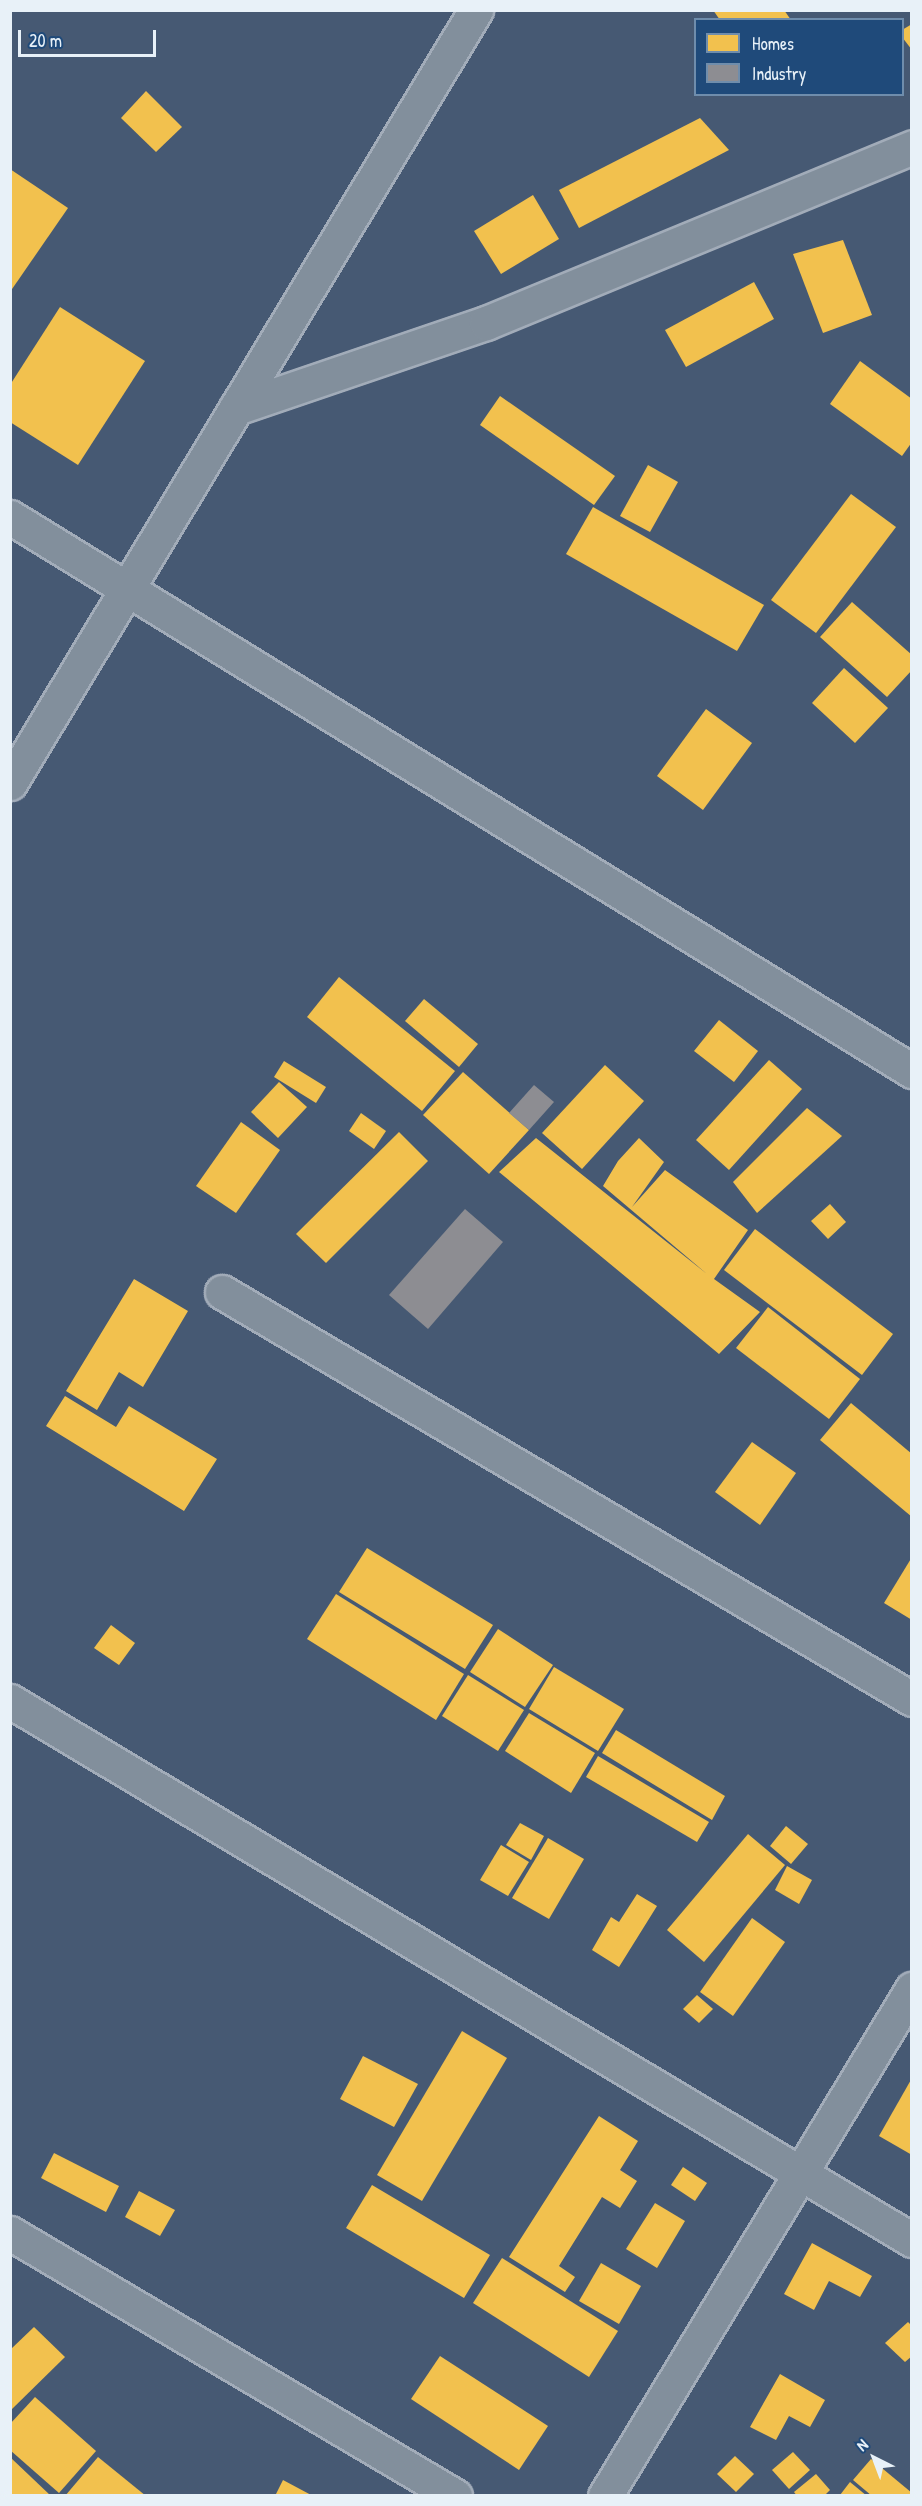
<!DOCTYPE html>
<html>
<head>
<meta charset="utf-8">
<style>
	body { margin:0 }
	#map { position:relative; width:922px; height:2506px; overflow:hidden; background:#465973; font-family:"Patrick Hand",sans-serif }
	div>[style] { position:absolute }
	.homes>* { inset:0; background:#f2c14e }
	.industry>* { inset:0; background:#8d8d92 }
	.roads { filter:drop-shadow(2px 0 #a2acb9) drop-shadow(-2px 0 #a2acb9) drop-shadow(0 2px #a2acb9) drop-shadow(0 -2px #a2acb9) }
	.minor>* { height:33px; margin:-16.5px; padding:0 16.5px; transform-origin:16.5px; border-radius:16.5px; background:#828f9c }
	span { translate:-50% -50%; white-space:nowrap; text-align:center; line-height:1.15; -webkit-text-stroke:6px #1f4a7a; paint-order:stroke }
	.frame { position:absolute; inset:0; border:12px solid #e8f1f8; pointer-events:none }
	.legend { position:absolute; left:694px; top:18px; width:210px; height:78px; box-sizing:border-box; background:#1f4a7a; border:2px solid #6f8dac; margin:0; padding:8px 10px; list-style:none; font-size:18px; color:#e8f1f8 }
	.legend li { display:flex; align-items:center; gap:12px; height:30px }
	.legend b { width:30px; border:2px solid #6f8dac }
	.north { position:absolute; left:844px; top:2428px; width:60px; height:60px; -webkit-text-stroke:4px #1f4a7a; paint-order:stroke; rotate:318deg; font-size:16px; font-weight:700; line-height:24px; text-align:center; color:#e8f1f8 }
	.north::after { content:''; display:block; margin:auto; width:21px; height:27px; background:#e8f1f8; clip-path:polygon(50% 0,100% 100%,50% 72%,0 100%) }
	.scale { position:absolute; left:18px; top:30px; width:138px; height:27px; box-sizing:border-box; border:3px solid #e8f1f8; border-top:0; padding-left:8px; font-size:18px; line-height:21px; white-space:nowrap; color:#e8f1f8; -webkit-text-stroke:4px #1f4a7a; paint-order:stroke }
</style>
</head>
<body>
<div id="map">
	<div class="homes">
		<i style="clip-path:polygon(713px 10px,784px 10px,791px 20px,720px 20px)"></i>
		<i style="clip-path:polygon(912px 24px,912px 50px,902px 37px,902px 30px)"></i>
		<i style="clip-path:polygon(146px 91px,182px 127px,156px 152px,121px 118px)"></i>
		<i style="clip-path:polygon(700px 118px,729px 150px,579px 228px,559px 190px)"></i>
		<i style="clip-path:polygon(10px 169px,68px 208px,10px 292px)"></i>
		<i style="clip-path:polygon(533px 195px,559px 239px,501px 274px,474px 231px)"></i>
		<i style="clip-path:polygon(843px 240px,872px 315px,823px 333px,793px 254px)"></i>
		<i style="clip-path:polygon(754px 282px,774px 319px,686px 367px,665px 330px)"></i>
		<i style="clip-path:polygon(60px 307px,145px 361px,78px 465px,10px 422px,10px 385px)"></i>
		<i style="clip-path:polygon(860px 361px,912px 399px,912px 442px,902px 456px,830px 404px)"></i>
		<i style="clip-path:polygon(500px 396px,615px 476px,594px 505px,480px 425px)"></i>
		<i style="clip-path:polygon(648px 465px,678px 482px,650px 532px,620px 516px)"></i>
		<i style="clip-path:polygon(851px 494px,896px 527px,816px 633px,771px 600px)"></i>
		<i style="clip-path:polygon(593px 507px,764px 605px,737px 651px,566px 554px)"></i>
		<i style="clip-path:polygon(852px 602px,912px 655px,912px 670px,887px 697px,820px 637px)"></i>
		<i style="clip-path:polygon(844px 668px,888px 708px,855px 743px,812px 703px)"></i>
		<i style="clip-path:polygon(706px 709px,752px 743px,703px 810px,657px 776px)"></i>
		<i style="clip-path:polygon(339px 977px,455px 1071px,422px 1111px,307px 1017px)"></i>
		<i style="clip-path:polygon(424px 999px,478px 1044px,459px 1067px,405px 1021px)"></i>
		<i style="clip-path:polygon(719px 1020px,758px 1051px,734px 1082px,694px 1051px)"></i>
		<i style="clip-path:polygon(769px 1060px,802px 1089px,729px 1170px,696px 1140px)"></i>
		<i style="clip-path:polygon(284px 1061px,326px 1087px,316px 1103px,274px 1077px)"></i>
		<i style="clip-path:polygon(605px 1065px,644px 1101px,582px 1169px,542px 1133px)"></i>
		<i style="clip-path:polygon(463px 1072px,529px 1130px,489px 1174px,423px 1115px)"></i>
		<i style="clip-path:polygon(279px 1082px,307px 1107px,278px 1138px,251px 1112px)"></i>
		<i style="clip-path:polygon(807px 1108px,842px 1136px,757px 1213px,733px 1182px)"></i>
		<i style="clip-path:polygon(361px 1113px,386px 1131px,374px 1149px,349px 1131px)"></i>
		<i style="clip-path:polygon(241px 1122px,280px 1150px,236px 1213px,196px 1186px)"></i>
		<i style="clip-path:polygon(399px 1132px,428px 1161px,326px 1263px,296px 1234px)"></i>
		<i style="clip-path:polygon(536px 1138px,707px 1274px,603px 1186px,618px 1161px,639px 1138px,664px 1162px,632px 1207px,665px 1170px,748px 1230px,714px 1279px,760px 1312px,719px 1354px,499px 1172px)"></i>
		<i style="clip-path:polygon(830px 1204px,846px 1222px,828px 1239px,811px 1221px)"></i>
		<i style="clip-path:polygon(755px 1229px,893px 1334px,862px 1375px,724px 1270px)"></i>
		<i style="clip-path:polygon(134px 1279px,188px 1311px,143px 1387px,119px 1372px,97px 1410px,66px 1391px)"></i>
		<i style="clip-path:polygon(768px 1307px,860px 1379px,829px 1419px,736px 1348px)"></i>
		<i style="clip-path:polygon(65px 1396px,116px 1427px,129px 1406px,217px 1459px,184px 1511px,46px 1426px)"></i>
		<i style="clip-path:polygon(851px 1403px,912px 1454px,912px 1517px,820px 1440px)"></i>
		<i style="clip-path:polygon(752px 1442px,796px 1473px,760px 1525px,715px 1492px)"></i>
		<i style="clip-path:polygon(367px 1548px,493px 1625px,465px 1669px,339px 1592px)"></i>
		<i style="clip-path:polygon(912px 1557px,912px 1620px,884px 1603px)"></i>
		<i style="clip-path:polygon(336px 1594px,464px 1674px,436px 1720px,307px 1639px)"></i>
		<i style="clip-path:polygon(111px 1625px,135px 1643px,119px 1665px,94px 1648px)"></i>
		<i style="clip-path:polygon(498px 1629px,553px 1665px,525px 1707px,470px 1672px)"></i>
		<i style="clip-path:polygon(554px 1667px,624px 1709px,598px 1751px,529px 1709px)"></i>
		<i style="clip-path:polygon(468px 1675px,524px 1710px,498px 1751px,442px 1716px)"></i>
		<i style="clip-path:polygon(529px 1713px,595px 1753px,571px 1793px,505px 1751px)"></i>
		<i style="clip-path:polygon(616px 1730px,725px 1796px,712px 1820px,602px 1753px)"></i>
		<i style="clip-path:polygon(598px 1756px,709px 1822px,697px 1842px,586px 1777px)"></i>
		<i style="clip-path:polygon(520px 1823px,544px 1836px,531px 1860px,506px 1845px)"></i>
		<i style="clip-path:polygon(786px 1826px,808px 1844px,791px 1864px,770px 1846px)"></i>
		<i style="clip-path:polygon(748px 1834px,785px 1865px,704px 1962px,667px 1930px)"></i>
		<i style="clip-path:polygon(548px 1838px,584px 1859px,549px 1919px,512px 1898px)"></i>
		<i style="clip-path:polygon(501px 1845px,529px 1862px,508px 1896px,480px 1880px)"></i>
		<i style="clip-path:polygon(787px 1866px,812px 1880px,799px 1904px,775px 1890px)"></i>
		<i style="clip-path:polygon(637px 1894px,657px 1906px,619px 1967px,592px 1950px,611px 1917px,619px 1922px)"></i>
		<i style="clip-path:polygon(752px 1918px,785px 1942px,733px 2016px,700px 1992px)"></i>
		<i style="clip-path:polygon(697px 1995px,713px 2009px,699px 2023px,683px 2009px)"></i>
		<i style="clip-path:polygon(462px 2031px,507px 2058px,422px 2201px,377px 2175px)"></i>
		<i style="clip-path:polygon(363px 2056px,418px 2084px,394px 2127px,340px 2099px)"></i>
		<i style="clip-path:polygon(912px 2078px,912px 2155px,879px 2136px)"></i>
		<i style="clip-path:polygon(599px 2116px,638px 2141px,620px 2170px,637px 2181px,620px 2208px,602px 2197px,559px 2266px,575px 2277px,565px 2292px,509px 2257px)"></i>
		<i style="clip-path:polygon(54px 2153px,119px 2186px,106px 2212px,41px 2178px)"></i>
		<i style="clip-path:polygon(683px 2167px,707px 2183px,695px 2201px,671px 2185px)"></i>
		<i style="clip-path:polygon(372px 2185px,490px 2255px,464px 2298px,346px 2228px)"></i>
		<i style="clip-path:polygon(139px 2191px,175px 2210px,160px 2236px,125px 2217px)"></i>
		<i style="clip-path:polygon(655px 2203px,685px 2221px,657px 2268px,626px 2249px)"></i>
		<i style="clip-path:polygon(812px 2243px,872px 2276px,860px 2297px,829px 2281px,814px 2310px,784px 2294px)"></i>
		<i style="clip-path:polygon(502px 2258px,618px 2331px,589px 2377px,473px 2303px)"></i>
		<i style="clip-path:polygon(601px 2263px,641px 2286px,619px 2324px,579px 2301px)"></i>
		<i style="clip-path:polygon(908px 2322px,912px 2326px,912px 2356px,905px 2362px,885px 2343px)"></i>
		<i style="clip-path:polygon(34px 2327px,65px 2357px,10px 2411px,10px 2350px)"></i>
		<i style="clip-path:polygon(440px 2356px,548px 2426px,519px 2470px,411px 2399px)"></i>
		<i style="clip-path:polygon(780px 2374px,825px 2400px,810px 2427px,789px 2416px,776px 2440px,750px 2427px)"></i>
		<i style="clip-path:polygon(35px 2397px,96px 2451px,59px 2493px,10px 2450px,10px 2424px)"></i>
		<i style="clip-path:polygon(793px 2452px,810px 2470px,789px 2489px,772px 2470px)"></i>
		<i style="clip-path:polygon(735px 2456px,754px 2474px,736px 2492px,717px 2474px)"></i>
		<i style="clip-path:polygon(10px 2457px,51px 2496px,10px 2496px)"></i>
		<i style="clip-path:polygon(98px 2457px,146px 2496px,65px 2496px)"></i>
		<i style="clip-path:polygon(871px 2459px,912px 2493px,912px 2496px,872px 2496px,853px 2480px)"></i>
		<i style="clip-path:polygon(816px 2474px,830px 2490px,824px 2496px,797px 2496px,794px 2492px)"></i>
		<i style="clip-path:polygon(283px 2480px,313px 2496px,275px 2496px)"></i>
		<i style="clip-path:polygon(850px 2482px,867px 2496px,840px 2495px)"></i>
	</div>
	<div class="industry">
		<i style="clip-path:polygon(534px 1085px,554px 1102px,529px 1130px,509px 1113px)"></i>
		<i style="clip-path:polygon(465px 1209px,503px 1242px,428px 1329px,389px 1295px)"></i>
	</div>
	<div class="roads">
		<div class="minor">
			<i style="left:236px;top:408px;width:264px;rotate:-18.8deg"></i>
			<i style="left:486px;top:323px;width:461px;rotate:-22.4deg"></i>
			<i style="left:10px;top:517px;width:1059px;rotate:31.56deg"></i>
			<i style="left:10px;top:783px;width:903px;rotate:-58.92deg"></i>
			<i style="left:222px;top:1292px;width:801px;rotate:30.53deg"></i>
			<i style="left:10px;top:1701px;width:1051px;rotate:30.86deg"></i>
			<i style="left:10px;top:2233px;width:517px;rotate:30.58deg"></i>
			<i style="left:605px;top:2496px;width:593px;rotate:-58.8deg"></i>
		</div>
	</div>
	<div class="frame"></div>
	<ul class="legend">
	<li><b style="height:16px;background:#f2c14e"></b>Homes</li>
	<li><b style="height:16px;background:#8d8d92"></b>Industry</li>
	</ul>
	<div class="north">N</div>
	<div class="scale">20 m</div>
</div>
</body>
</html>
